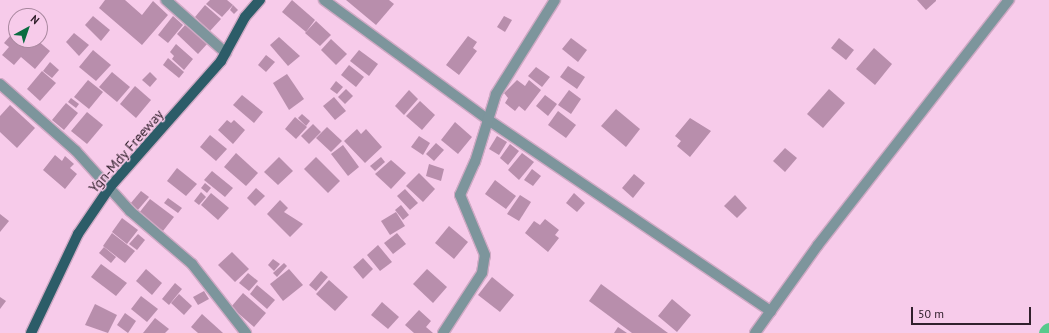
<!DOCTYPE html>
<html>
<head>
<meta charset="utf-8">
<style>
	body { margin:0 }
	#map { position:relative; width:1049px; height:333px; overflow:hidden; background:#f7cbea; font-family:"PT Sans",sans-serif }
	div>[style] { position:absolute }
	.canal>* { height:17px; margin:-8.5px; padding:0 8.5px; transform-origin:8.5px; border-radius:8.5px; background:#57ca8c }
	.building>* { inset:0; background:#b88eac }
	.roads { filter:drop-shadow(1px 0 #cfa9c4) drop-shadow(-1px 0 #cfa9c4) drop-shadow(0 1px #cfa9c4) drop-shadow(0 -1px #cfa9c4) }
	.minor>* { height:10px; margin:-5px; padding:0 5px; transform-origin:5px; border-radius:5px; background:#7d959c }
	.major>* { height:10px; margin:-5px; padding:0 5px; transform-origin:5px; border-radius:5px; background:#2c5c68 }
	span { translate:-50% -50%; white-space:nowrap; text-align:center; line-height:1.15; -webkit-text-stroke:3px #f7cbea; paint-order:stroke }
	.street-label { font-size:14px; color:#31202c }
	.north { position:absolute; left:8px; top:8px; width:40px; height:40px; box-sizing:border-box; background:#f7cbea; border:1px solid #a8879e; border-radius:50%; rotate:40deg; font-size:11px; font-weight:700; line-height:16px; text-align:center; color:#31202c }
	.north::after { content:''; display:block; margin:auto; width:14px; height:18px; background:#0a6c41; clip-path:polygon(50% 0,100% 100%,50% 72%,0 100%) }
	.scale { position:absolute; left:911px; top:307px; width:120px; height:18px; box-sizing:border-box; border:2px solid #31202c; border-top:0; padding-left:5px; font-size:12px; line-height:14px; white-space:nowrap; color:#31202c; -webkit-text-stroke:3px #f7cbea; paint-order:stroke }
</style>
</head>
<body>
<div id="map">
	<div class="canal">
		<i style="left:1047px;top:333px;width:3px;rotate:-45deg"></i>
	</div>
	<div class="building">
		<i style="clip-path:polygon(105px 0,125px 0,142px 15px,153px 1px,168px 15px,142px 45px,99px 8px)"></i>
		<i style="clip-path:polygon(210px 0,227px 0,233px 5px,222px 17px,206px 4px)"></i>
		<i style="clip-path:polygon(292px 0,315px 20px,306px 32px,282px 12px)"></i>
		<i style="clip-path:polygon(346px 0,389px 0,394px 4px,376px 25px)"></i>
		<i style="clip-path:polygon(917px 0,936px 0,936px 1px,926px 10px)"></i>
		<i style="clip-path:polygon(205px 5px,221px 19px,210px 31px,195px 17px)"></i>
		<i style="clip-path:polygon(233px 5px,238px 10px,234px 14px,230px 10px)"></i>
		<i style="clip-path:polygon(93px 16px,110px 30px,101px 41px,85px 25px)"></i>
		<i style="clip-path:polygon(173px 16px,183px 25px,168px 43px,158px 35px)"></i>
		<i style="clip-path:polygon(504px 16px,512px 20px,505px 32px,497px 27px)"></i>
		<i style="clip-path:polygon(316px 21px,331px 35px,320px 46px,305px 33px)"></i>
		<i style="clip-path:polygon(186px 24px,208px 43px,198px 54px,177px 34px)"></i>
		<i style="clip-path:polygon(16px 29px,16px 40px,37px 40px,50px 51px,35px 69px,21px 57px,14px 65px,2px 55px,9px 47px,4px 43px)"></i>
		<i style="clip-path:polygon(74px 33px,89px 45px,79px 56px,66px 42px)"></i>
		<i style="clip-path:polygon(468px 36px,477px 42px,473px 48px,477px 51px,459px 75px,446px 65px)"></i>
		<i style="clip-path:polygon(279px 37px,300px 56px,288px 66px,270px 45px)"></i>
		<i style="clip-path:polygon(571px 38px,587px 50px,578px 62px,562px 49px)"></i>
		<i style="clip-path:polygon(839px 38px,854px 50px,846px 60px,831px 48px)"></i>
		<i style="clip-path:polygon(331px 39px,347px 54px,336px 65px,321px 50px)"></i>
		<i style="clip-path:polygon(176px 44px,193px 59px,184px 70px,172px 59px,174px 56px,170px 52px)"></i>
		<i style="clip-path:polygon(874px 48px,892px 64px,875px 85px,856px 69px)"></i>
		<i style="clip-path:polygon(93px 50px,111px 65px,96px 81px,79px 67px)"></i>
		<i style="clip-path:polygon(359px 50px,378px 64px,369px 76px,350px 61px)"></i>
		<i style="clip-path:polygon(266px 55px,275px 62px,266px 72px,258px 65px)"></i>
		<i style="clip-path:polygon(168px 58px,184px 72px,179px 78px,163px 65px)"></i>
		<i style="clip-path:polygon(50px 62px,59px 70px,52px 78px,43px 71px)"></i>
		<i style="clip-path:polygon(349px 65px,364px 77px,356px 87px,341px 75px)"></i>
		<i style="clip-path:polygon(568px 66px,585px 77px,577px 89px,560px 77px)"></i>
		<i style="clip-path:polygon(536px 67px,550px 77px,542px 87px,528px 76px)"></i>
		<i style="clip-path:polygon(42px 71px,56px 83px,40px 101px,27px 89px)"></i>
		<i style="clip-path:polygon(112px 72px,130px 87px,117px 102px,99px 87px)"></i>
		<i style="clip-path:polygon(150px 72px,157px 79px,150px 87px,142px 80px)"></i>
		<i style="clip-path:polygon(287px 74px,304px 99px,289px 110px,273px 83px)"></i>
		<i style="clip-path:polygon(88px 80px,103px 92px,89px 109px,74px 97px)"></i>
		<i style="clip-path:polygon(517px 80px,525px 86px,529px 80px,541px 90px,525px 111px,519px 106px,515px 111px,505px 103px,508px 98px,504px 93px)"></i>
		<i style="clip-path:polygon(336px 81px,343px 87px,337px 94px,330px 89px)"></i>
		<i style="clip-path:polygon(135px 86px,151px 100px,136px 118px,120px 104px)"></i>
		<i style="clip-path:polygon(346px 89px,353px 96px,345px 104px,338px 97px)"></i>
		<i style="clip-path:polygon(829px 89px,845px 103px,823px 128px,807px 114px)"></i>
		<i style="clip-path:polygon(409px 90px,418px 99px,404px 115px,395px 106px)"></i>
		<i style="clip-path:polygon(569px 90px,581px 99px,571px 114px,558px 105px)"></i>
		<i style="clip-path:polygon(242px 95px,263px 112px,254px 123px,233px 105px)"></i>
		<i style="clip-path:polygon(545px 95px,557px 104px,548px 116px,536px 106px)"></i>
		<i style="clip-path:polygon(334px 97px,346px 111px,335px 120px,323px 106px)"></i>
		<i style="clip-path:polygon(71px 98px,79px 104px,76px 108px,68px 102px)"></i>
		<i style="clip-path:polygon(420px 101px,435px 115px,422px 130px,406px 116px)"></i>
		<i style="clip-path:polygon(66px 103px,78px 113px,64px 130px,52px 120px)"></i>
		<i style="clip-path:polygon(10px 105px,35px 128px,17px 148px,0 132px,0 116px)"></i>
		<i style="clip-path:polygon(616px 109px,640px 129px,626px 147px,601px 126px)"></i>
		<i style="clip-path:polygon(558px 111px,576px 125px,566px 138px,548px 125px)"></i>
		<i style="clip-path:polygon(87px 112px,103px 125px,87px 144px,71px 131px)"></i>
		<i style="clip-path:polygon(302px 114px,310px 121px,306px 126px,298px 118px)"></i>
		<i style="clip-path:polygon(295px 117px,307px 127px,296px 139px,285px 129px)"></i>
		<i style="clip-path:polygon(690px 118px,711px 131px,690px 157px,677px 146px,681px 141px,675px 136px)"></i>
		<i style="clip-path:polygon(227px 120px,231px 123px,234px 120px,245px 130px,233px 144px,218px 130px)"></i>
		<i style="clip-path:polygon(455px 122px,472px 137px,458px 154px,441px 140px)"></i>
		<i style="clip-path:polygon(313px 124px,321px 132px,309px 144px,301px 136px)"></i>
		<i style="clip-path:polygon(327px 127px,342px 141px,331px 152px,316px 138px)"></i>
		<i style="clip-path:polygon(357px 129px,361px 134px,366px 129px,382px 147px,365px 163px,344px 141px)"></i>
		<i style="clip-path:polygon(210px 135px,227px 149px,216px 161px,200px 147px)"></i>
		<i style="clip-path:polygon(419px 136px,430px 143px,423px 155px,411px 147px)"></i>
		<i style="clip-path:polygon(497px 136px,507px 142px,499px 155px,489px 149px)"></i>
		<i style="clip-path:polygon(436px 143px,444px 150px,434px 161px,426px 154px)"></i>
		<i style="clip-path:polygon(510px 144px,519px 151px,508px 165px,500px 158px)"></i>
		<i style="clip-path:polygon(343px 145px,359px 167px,348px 176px,331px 154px)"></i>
		<i style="clip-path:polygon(785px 148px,797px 158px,785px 172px,773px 161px)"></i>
		<i style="clip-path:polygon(236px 153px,258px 173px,246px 186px,224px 167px)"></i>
		<i style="clip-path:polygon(522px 153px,534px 162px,519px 180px,508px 170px)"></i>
		<i style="clip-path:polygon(55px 155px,62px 161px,65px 156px,74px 164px,70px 168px,77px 174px,65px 189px,43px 170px)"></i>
		<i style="clip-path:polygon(279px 157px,293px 171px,278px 185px,264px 172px)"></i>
		<i style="clip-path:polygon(316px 157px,340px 181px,328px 193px,304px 169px)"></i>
		<i style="clip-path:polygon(381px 157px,385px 162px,375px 171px,370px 166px)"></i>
		<i style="clip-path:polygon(391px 160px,406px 173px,391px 189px,375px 174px)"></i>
		<i style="clip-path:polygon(429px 164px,444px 169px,441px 181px,426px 176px)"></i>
		<i style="clip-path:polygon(177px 168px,197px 184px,186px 196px,167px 181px)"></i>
		<i style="clip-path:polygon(532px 169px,541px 176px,533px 186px,524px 180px)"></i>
		<i style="clip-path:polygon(212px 171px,233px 188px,225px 197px,204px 180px)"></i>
		<i style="clip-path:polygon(419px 173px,435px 189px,423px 202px,406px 186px)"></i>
		<i style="clip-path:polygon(634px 174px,645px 183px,633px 198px,622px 188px)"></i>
		<i style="clip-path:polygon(495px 180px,516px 196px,506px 209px,485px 194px)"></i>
		<i style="clip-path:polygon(205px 183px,211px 188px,207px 193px,201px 188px)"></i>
		<i style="clip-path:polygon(256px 188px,265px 196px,255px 206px,247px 198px)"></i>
		<i style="clip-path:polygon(405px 189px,418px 203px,410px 210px,397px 196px)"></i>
		<i style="clip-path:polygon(141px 191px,149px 197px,137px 211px,130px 204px)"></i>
		<i style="clip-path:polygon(201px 192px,206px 197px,199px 205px,194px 201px)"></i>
		<i style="clip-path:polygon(211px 193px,229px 208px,218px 220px,201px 205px)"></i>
		<i style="clip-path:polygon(574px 193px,585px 203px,577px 212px,566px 203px)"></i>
		<i style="clip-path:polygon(520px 195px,531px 202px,519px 221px,507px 214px)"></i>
		<i style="clip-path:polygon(735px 195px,747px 208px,737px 218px,724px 206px)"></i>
		<i style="clip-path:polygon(168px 198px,182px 208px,178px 213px,164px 203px)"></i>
		<i style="clip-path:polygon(150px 199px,174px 217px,163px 231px,139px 213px)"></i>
		<i style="clip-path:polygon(280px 200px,288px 208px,284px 212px,303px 224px,290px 237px,267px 214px)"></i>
		<i style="clip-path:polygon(401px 205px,409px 215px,403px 220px,395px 210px)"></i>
		<i style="clip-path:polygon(396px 212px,405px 226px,390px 235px,381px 221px)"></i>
		<i style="clip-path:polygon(0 214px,9px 221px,0 232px)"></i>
		<i style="clip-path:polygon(122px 218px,138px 230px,127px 244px,112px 232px)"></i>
		<i style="clip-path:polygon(545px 219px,559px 230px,555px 235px,559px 238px,548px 252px,525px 233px,534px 221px,540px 225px)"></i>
		<i style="clip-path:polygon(449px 226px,468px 242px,454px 259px,435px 243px)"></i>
		<i style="clip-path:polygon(112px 233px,135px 251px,125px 263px,103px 246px)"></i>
		<i style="clip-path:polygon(397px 233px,406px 244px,393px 254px,384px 243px)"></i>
		<i style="clip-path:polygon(138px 234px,145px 240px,137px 250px,129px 244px)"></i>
		<i style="clip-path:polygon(378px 245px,392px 262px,380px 271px,367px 255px)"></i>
		<i style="clip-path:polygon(104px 247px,116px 257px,111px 263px,99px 253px)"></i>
		<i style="clip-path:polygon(232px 252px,249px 269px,235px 282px,218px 265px)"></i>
		<i style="clip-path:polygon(363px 258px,373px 269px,363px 279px,353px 267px)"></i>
		<i style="clip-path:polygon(273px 259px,280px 264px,274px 271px,268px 265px)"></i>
		<i style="clip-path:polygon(284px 263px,287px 266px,277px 277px,273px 273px)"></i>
		<i style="clip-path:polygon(101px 264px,127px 283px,116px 296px,91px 277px)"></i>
		<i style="clip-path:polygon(146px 269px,162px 283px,152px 295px,136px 281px)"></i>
		<i style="clip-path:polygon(289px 269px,303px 285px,283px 301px,270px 284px)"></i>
		<i style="clip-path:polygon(427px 269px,447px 287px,433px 303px,413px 284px)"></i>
		<i style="clip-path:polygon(321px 271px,328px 277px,316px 291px,309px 285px)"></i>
		<i style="clip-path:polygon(248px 273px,258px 281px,249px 291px,239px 283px)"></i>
		<i style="clip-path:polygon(492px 277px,514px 295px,500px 312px,478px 295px)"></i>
		<i style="clip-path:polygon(329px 280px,348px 297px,335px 311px,316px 294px)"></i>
		<i style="clip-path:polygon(175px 283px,182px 289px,169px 305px,162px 299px)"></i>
		<i style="clip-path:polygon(601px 284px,668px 333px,632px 333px,589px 301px)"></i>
		<i style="clip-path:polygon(257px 285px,275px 300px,267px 309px,250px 294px)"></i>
		<i style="clip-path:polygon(204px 291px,209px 299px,198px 305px,193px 297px)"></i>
		<i style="clip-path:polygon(243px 293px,266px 313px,254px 327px,231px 307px)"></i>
		<i style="clip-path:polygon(179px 294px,192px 306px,184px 315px,171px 303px)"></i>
		<i style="clip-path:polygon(141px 296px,158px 309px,147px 322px,131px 309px)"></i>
		<i style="clip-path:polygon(0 297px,6px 301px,0 309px)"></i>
		<i style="clip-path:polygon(672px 299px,691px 315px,677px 332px,658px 316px)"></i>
		<i style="clip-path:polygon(382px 302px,399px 317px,388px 329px,371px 315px)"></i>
		<i style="clip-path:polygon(95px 304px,117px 315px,108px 333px,85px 325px)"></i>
		<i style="clip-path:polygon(419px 310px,431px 321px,426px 327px,433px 333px,414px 333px,405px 325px)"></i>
		<i style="clip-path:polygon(125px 313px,136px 321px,128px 333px,117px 325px)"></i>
		<i style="clip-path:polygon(202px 314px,223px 333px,198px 333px,191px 327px)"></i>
		<i style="clip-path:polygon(155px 318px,169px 329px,165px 333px,143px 333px)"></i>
		<i style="clip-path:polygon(618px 327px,627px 333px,614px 333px)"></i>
	</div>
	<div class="roads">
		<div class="minor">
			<i style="left:166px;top:0;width:80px;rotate:41.5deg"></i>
			<i style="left:324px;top:0;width:202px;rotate:36.1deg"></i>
			<i style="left:487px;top:119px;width:343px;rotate:34.1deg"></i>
			<i style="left:0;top:84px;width:101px;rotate:41.4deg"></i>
			<i style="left:76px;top:151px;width:81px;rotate:48deg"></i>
			<i style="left:130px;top:211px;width:82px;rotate:40.5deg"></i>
			<i style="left:192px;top:264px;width:88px;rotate:52deg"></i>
			<i style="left:443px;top:333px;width:72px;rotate:-57deg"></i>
			<i style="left:482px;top:273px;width:18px;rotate:-81deg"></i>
			<i style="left:485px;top:255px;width:65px;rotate:-112.6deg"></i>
			<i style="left:460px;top:195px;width:36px;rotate:-66deg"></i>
			<i style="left:475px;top:162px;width:71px;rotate:-72.8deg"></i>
			<i style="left:496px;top:94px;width:111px;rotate:-57.9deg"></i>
			<i style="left:755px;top:333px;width:108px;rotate:-54.4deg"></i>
			<i style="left:818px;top:245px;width:311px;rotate:-52.1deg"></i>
		</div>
		<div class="major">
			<i style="left:31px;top:333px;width:110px;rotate:-64.6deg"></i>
			<i style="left:78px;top:234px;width:57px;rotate:-55.8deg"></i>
			<i style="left:110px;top:187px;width:168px;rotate:-48.6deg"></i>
			<i style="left:221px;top:61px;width:50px;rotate:-61.4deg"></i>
			<i style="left:245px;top:17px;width:23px;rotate:-49deg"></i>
		</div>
	</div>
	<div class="street-label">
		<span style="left:126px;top:151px;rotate:-49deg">Ygn-Mdy Freeway</span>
	</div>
	<div class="north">N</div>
	<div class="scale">50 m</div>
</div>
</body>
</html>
